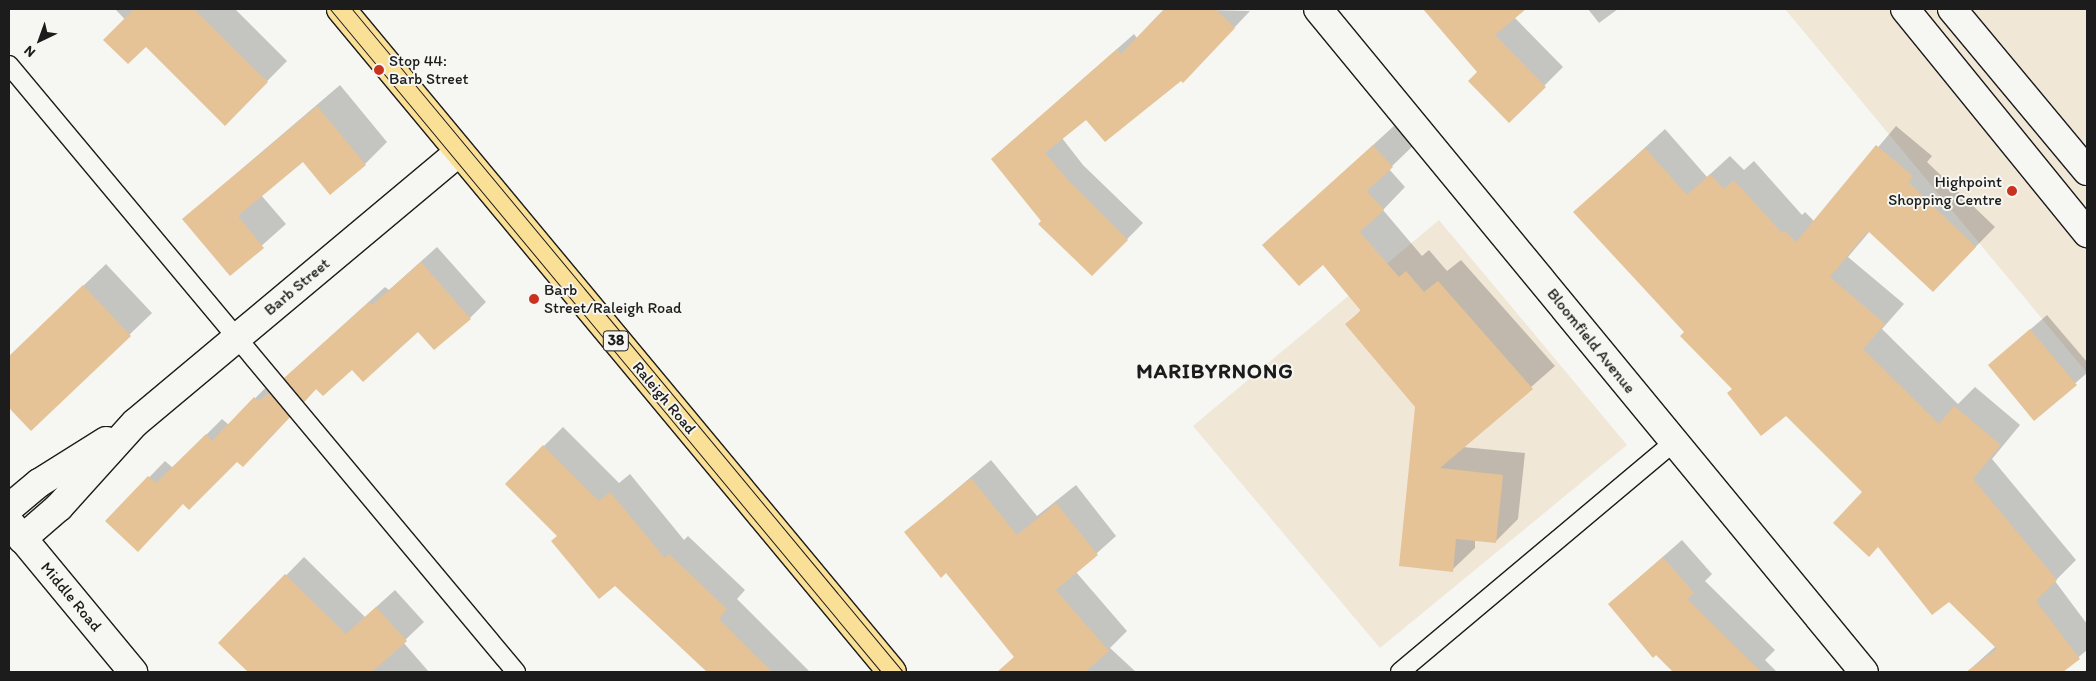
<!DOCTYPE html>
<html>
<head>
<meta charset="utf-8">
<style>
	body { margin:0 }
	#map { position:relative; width:2096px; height:681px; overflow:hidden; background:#f6f6f2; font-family:Itim,sans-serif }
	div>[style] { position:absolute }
	.built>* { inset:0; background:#f1e7d7 }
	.shadow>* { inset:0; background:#0003 }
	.building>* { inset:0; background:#e5c397 }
	.roads { filter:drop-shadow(1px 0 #1c1c1c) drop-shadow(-1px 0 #1c1c1c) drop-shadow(0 1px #1c1c1c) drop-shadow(0 -1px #1c1c1c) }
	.service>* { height:18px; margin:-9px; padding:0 9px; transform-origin:9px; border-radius:9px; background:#f6f6f2 }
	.minor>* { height:28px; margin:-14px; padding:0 14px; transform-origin:14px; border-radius:14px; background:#f6f6f2 }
	.primary>* { height:28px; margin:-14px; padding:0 14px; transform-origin:14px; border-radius:14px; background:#fadf96 }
	.tram>* { height:1px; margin:-0.5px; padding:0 0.5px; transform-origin:0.5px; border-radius:0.5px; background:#1c1c1c }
	.dots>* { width:14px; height:14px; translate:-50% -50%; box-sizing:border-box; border:2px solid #f6f6f2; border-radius:50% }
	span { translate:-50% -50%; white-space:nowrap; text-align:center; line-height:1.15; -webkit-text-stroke:4px #f6f6f2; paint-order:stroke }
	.shield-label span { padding:1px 4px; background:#f6f6f2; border:1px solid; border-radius:4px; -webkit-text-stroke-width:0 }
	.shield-label { font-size:15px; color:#1c1c1c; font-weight:700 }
	.poi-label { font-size:16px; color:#1c1c1c }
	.left { translate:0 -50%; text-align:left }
	.right { translate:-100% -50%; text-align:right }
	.street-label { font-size:16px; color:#1c1c1c }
	.district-label { font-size:21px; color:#1c1c1c; font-weight:700; letter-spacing:1px }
	.frame { position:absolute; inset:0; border:10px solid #1c1c1c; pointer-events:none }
	.north { position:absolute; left:15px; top:15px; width:50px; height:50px; -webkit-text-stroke:4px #f6f6f2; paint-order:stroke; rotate:222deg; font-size:14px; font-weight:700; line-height:20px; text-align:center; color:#1c1c1c }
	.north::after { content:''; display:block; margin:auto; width:18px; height:22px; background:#1c1c1c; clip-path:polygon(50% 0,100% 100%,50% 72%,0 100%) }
</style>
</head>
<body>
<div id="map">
	<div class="built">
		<i style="clip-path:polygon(1785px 9px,2087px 9px,2087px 373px)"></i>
		<i style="clip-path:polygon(1439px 220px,1627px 445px,1380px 648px,1193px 426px)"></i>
	</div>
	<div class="shadow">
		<i style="clip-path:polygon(115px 9px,235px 9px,287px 61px,225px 124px)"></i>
		<i style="clip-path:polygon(1165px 9px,1250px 11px,1199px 65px,1181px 79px,1087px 118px,1062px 138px,1083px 165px,1143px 223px,1092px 275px,992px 159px,1134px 34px,1137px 38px)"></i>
		<i style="clip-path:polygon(1435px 9px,1524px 9px,1514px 17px,1563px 67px,1509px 121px,1479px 72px,1429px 14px)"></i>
		<i style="clip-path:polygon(1588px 9px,1618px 9px,1599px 23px)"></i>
		<i style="clip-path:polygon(340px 85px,387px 142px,365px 164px,304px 160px,261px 195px,286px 224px,230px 274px,183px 219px)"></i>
		<i style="clip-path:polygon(1396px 124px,1415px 144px,1389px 169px,1405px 187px,1383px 210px,1422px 256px,1429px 250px,1447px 271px,1461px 260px,1555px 366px,1463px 447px,1525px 453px,1518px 519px,1496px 541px,1475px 539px,1475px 548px,1452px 570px,1416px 406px,1347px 324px,1361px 310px,1323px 263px,1264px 245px)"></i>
		<i style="clip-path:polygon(1896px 126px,1932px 156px,1927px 162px,1995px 227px,1952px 271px,1870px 231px,1848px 257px,1904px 304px,1882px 329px,1958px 404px,1975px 387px,2020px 425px,1992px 459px,2076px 560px,2055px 581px,2087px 624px,2087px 650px,2061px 672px,1967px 672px,1996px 646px,1864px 492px,1786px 414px,1733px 388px,1686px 332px,1575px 212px,1665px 129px,1707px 177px,1730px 156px,1744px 170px,1754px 161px,1802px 215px,1805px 212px,1815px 222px)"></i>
		<i style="clip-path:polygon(437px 247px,486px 302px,470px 318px,418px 330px,317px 388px,259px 450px,237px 460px,184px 503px,107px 521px,165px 461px,173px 468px,222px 419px,229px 425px,271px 382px,276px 386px,385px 287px,389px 290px)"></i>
		<i style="clip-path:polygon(106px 264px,152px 313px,31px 429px,9px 406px,9px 357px)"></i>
		<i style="clip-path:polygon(2047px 315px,2087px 362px,2087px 373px,2034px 419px,1989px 365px)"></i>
		<i style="clip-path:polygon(563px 427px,619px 483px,630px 474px,684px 540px,688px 536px,745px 590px,737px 599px,810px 672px,705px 672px,707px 670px,506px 484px)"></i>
		<i style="clip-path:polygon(991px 460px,1037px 516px,1076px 485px,1116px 536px,1076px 572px,1127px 631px,1110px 648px,1136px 672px,1013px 672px,1007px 665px,1015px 656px,947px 572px,906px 532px)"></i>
		<i style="clip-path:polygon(1682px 540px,1712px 574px,1705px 581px,1775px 650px,1765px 660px,1777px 672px,1675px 672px,1609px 604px)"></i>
		<i style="clip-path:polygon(304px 557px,365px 617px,395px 590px,424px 622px,403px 642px,429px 672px,250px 672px,220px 643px)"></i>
	</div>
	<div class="building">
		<i style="clip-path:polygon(134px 9px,194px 9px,268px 82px,225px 126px,146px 47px,128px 64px,103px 40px)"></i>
		<i style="clip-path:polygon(1164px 9px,1215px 9px,1235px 28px,1183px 83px,1181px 81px,1105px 142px,1086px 120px,1045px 153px,1068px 180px,1128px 240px,1092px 276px,1038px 224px,1041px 221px,991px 159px,1117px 49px,1121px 54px)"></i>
		<i style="clip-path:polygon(1423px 9px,1526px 9px,1495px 35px,1546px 87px,1509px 123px,1468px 81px,1477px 72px)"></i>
		<i style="clip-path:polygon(317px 106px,366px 165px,330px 195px,303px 162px,238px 216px,264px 248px,230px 276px,182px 219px)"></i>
		<i style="clip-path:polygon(1373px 145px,1393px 167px,1367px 191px,1384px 210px,1360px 232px,1399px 277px,1406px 271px,1424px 292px,1438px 281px,1533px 389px,1440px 468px,1503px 475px,1496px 543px,1456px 539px,1453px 572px,1399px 566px,1415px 407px,1345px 324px,1361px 311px,1323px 265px,1299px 286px,1262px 245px)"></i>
		<i style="clip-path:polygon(1876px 145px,1913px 176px,1908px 182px,1976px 247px,1933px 292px,1868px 231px,1830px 277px,1885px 324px,1863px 349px,1939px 424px,1954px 406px,2001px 445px,1973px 479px,2057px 580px,2036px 601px,2080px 659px,2063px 672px,1966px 672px,1997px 649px,1949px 602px,1932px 615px,1878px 547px,1869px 557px,1833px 523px,1862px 492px,1786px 416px,1761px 436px,1727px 393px,1732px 389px,1680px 336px,1684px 332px,1573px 212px,1645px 148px,1687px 195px,1710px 174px,1724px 189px,1734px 180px,1782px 233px,1784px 230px,1796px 242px)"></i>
		<i style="clip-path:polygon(421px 262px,471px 319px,434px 350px,418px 332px,363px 382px,352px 370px,323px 396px,316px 389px,304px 402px,284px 378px,369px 302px,372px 305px)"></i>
		<i style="clip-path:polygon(83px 285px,131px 336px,31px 431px,9px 408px,9px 356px)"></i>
		<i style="clip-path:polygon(2030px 329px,2077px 385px,2034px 421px,1988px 365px)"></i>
		<i style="clip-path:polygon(269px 393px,290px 417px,243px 467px,237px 462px,189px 510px,183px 504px,138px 552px,105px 521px,148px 476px,156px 483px,206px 434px,212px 441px,254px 397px,259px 401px)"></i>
		<i style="clip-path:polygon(543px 445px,599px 501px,610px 492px,665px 558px,669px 554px,727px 609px,719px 619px,772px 672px,707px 672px,615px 586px,599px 599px,551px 541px,557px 536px,505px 484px)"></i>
		<i style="clip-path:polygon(971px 478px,1017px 535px,1056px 503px,1098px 555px,1056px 590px,1109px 651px,1085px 672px,997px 672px,1014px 657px,946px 573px,941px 578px,904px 532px)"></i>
		<i style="clip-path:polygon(1663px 557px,1694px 593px,1687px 599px,1761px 672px,1673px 672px,1656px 655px,1653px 658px,1608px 604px)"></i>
		<i style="clip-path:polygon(285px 574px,346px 634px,376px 607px,407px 641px,372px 672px,248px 672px,218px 643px)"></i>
	</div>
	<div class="roads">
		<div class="service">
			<i style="left:9px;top:65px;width:791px;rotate:50.13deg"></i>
			<i style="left:1400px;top:672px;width:358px;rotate:-40deg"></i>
		</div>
		<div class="minor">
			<i style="left:1318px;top:9px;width:859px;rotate:50.53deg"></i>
			<i style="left:1905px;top:9px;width:289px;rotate:50.9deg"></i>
			<i style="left:1952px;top:9px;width:211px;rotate:50.2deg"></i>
			<i style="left:9px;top:508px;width:39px;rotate:-40deg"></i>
			<i style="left:39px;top:483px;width:79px;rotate:-32.1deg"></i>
			<i style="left:9px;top:522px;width:195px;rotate:50.4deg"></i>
			<i style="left:22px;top:539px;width:49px;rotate:-40.9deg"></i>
			<i style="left:59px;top:507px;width:113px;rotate:-47.9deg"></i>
			<i style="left:135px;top:423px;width:422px;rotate:-39.9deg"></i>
		</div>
		<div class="primary">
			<i style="left:341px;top:9px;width:862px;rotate:50.27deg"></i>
		</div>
	</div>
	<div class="tram">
		<i style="left:330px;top:9px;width:862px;rotate:50.27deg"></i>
		<i style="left:352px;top:9px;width:862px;rotate:50.27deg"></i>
	</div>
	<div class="dots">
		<i style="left:379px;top:70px;background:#c8321e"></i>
		<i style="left:2012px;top:191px;background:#c8321e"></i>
		<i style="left:534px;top:299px;background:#c8321e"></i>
	</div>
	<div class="shield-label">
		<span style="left:616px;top:341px">38</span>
	</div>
	<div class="poi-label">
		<span class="left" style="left:389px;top:70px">Stop 44:<br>Barb Street</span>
		<span class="right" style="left:2002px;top:191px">Highpoint<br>Shopping Centre</span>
		<span class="left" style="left:544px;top:299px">Barb<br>Street/Raleigh Road</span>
	</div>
	<div class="street-label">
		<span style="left:297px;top:287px;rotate:-40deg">Barb Street</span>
		<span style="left:1591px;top:341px;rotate:51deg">Bloomfield Avenue</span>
		<span style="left:664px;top:398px;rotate:50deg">Raleigh Road</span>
		<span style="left:71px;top:597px;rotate:50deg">Middle Road</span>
	</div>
	<div class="district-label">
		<span style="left:1215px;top:371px">MARIBYRNONG</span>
	</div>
	<div class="frame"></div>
	<div class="north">N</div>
</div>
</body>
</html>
